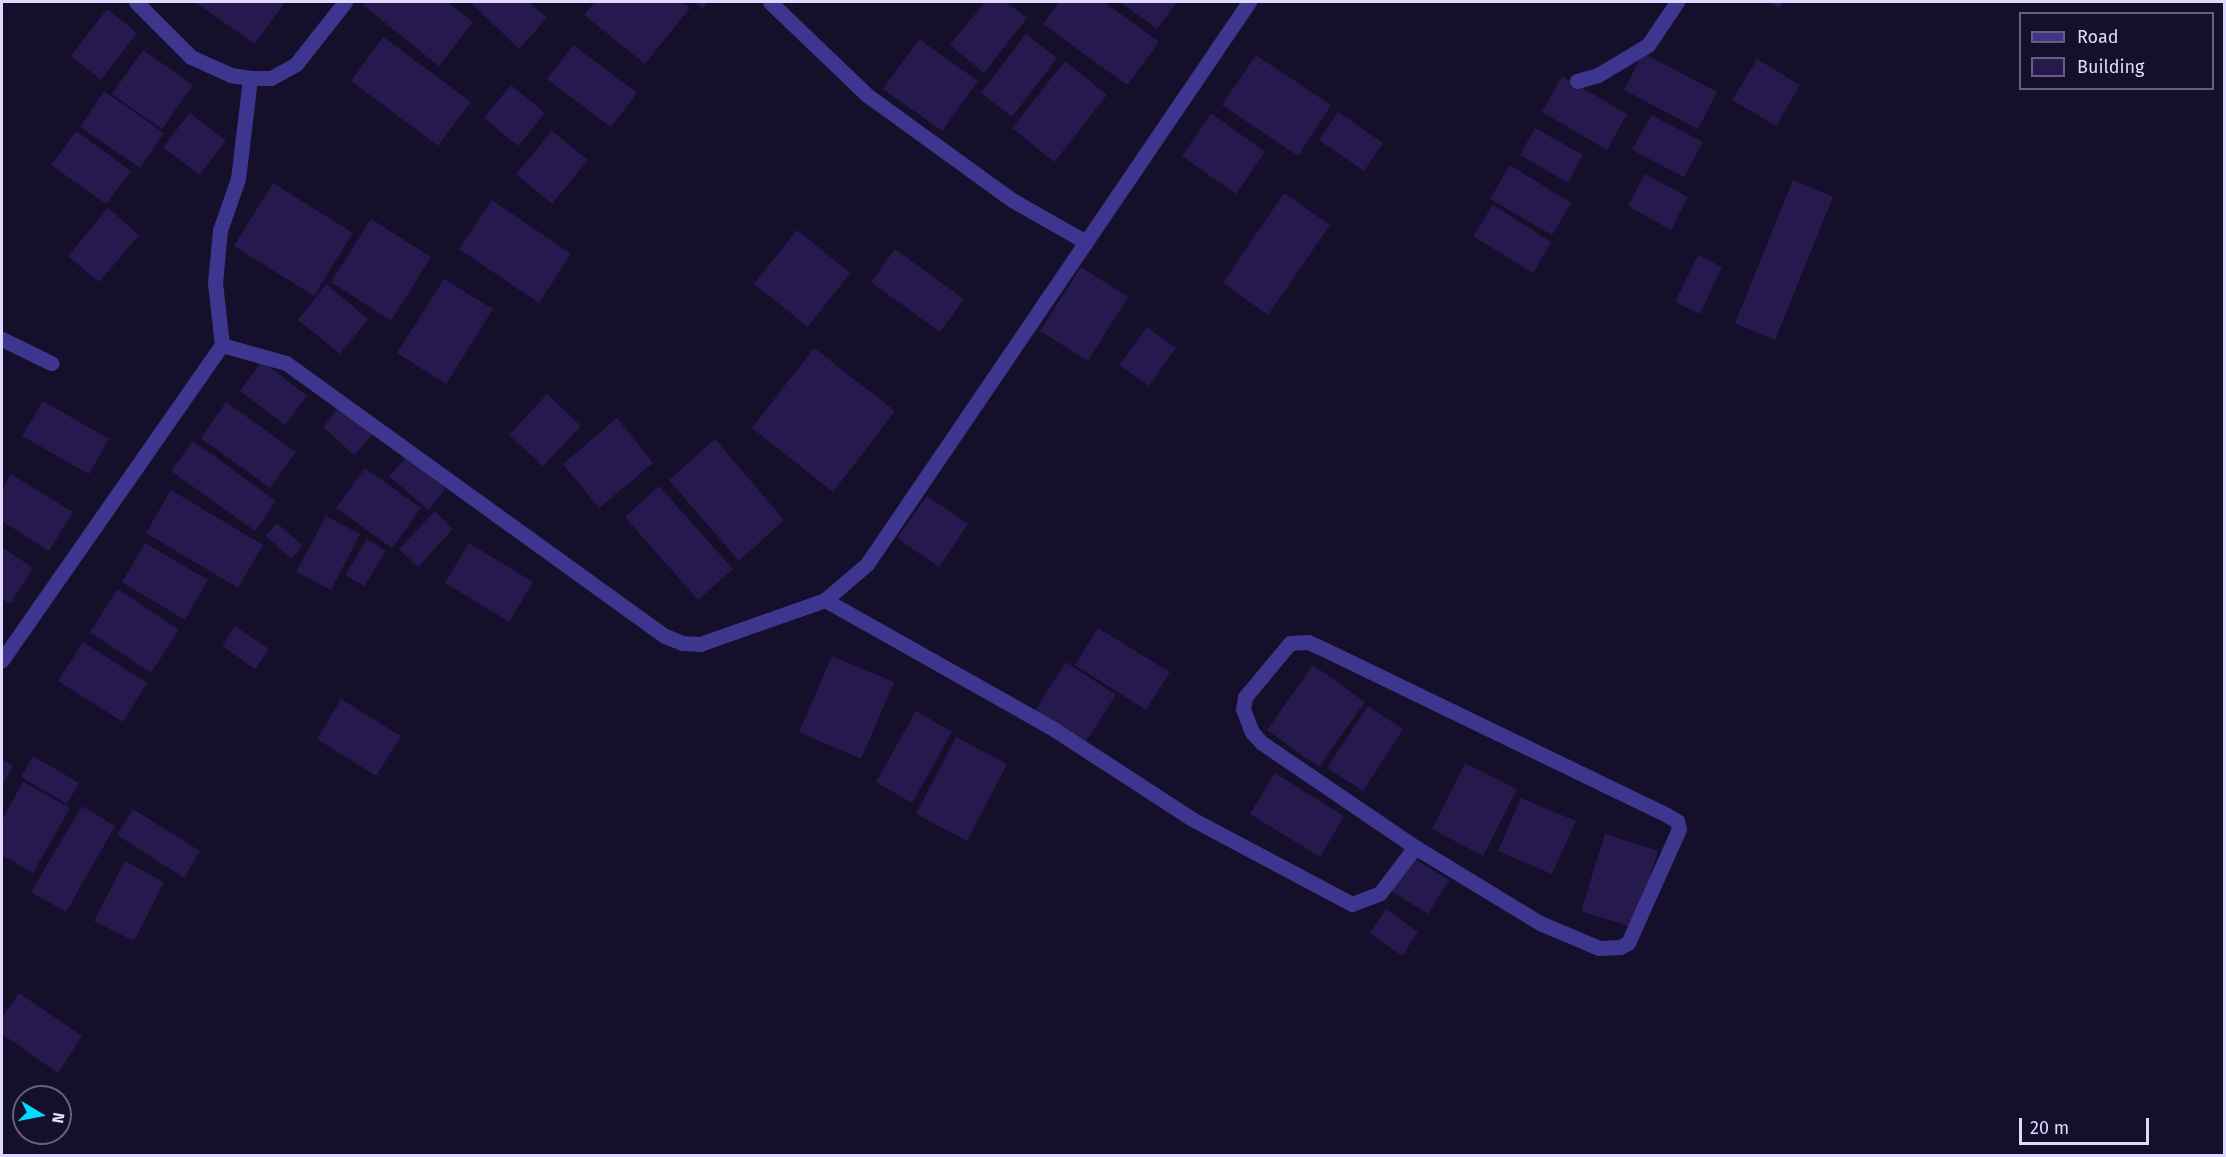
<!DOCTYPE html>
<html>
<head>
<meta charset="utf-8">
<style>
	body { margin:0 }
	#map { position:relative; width:2226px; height:1157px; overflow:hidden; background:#150f2b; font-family:"Fira Sans",sans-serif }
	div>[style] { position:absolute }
	.building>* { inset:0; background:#26194e }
	.minor>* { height:15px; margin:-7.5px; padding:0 7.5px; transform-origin:7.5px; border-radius:7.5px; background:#3e368e }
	span { translate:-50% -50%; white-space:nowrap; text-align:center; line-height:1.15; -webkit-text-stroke:4.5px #150f2b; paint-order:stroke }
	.frame { position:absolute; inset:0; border:3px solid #dfd9ff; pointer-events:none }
	.legend { position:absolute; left:2019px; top:12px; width:195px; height:78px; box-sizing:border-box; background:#150f2b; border:2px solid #666080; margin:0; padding:8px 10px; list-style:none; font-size:18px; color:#dfd9ff }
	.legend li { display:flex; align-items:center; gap:12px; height:30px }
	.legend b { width:30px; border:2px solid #666080 }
	.north { position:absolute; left:12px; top:1085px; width:60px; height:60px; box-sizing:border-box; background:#150f2b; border:2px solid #666080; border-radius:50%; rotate:100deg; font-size:16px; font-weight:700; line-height:24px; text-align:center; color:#dfd9ff }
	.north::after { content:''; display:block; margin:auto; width:21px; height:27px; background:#05d9ff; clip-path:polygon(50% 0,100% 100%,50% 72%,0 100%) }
	.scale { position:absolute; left:2019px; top:1118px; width:130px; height:27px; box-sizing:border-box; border:3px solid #dfd9ff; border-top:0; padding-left:8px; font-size:18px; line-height:21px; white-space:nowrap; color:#dfd9ff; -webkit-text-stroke:4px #150f2b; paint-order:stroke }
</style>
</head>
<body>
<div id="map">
	<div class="building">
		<i style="clip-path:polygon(195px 2px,285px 2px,255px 44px)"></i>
		<i style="clip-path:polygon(366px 2px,447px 2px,473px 22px,439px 66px,363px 5px)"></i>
		<i style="clip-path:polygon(470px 2px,529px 2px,547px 18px,519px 49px)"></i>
		<i style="clip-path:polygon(595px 2px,682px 2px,690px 8px,645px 64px,584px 15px)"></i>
		<i style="clip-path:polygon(694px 2px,709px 2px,703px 9px)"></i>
		<i style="clip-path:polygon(985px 2px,1006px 2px,1027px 18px,984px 73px,950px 45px)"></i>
		<i style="clip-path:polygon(1059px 2px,1104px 2px,1159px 42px,1127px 85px,1043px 24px)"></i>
		<i style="clip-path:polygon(1120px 2px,1177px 2px,1157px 29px)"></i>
		<i style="clip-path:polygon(1769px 2px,1784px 2px,1779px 8px)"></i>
		<i style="clip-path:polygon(107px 9px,137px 33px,101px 80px,71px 56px)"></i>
		<i style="clip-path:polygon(1026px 34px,1057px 58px,1012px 117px,981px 93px)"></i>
		<i style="clip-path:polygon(383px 37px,471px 102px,438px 146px,351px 81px)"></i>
		<i style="clip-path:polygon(919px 39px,978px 81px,942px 131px,883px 89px)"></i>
		<i style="clip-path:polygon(573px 45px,637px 93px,611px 127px,547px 79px)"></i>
		<i style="clip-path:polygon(143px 50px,193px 85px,162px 129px,112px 94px)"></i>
		<i style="clip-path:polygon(1643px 53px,1717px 92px,1698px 129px,1624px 90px)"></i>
		<i style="clip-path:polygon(1256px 55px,1331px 105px,1298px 156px,1222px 105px)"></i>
		<i style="clip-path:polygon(1757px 59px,1800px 85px,1776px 126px,1732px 100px)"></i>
		<i style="clip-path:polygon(1065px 61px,1107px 95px,1054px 162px,1012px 128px)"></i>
		<i style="clip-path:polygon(1562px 76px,1627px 114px,1607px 150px,1542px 112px)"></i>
		<i style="clip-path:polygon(511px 85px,545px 113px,518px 146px,484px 118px)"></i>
		<i style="clip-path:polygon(104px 91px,164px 133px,140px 168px,80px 127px)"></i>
		<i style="clip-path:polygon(1338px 112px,1383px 143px,1364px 171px,1319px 140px)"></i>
		<i style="clip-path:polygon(190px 113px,226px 141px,199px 175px,163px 147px)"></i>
		<i style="clip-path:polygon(1211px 113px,1265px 152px,1236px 194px,1182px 156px)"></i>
		<i style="clip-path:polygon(1651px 115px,1703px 142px,1684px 177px,1632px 150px)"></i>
		<i style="clip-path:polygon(1535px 128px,1583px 155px,1568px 183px,1520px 155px)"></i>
		<i style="clip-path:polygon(76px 131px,131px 171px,106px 204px,51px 165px)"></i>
		<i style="clip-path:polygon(552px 131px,588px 160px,552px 204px,516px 174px)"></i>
		<i style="clip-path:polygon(1510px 165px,1571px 203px,1552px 235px,1490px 199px)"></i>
		<i style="clip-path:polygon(1645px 174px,1688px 197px,1671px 230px,1628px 206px)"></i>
		<i style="clip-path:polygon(1793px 180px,1833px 197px,1775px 340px,1735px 323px)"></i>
		<i style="clip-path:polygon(273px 183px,353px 233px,314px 296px,234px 246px)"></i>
		<i style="clip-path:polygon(1284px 193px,1330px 225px,1268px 315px,1223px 283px)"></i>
		<i style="clip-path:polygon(492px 200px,571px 254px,539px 303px,459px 249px)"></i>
		<i style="clip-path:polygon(1493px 205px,1551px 242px,1533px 273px,1473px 236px)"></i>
		<i style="clip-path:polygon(108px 208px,139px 235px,99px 282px,68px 256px)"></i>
		<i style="clip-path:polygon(371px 219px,431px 257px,391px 321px,331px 282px)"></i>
		<i style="clip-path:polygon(797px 230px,850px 273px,808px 327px,754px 284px)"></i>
		<i style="clip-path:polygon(895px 249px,964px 299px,940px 332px,871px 282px)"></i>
		<i style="clip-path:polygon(1698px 255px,1722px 267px,1700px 314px,1675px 302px)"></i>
		<i style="clip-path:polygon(1081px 267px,1128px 297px,1088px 361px,1040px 331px)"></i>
		<i style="clip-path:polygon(444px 279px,493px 309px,446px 384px,397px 353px)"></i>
		<i style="clip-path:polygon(326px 284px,368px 319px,340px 354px,298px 320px)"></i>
		<i style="clip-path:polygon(1147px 327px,1176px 348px,1149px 386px,1119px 365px)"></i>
		<i style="clip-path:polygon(814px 348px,895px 411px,833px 492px,752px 428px)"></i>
		<i style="clip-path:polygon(262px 361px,307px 396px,285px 425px,240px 391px)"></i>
		<i style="clip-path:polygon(547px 394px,581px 426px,543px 466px,509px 435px)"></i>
		<i style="clip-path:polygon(43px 401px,109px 439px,89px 474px,22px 436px)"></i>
		<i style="clip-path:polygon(226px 402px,296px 452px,270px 488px,201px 438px)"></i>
		<i style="clip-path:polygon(341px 405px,374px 433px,354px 455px,323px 427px)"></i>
		<i style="clip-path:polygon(617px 418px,653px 463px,599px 508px,563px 464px)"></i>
		<i style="clip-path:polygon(715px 439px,784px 520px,739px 561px,669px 480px)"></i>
		<i style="clip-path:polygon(193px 441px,276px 501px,255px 531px,171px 471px)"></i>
		<i style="clip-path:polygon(408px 456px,446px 489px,428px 510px,389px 476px)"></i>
		<i style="clip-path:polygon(365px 468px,421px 508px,392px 548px,336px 508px)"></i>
		<i style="clip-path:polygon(11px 474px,73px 512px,49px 551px,2px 521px,2px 490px)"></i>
		<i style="clip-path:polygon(659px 486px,733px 569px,698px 600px,625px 517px)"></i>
		<i style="clip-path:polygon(171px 490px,263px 545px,238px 588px,146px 533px)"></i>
		<i style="clip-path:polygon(927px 496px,968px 524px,939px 567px,897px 538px)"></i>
		<i style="clip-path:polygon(435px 511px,453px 529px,418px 567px,399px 549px)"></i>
		<i style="clip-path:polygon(326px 516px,360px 534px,331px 590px,296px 572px)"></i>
		<i style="clip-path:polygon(277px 523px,303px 546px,291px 559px,266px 536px)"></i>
		<i style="clip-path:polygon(367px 539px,386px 551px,364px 586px,345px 575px)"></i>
		<i style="clip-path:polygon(145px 543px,208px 580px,185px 620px,122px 582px)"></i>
		<i style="clip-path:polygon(469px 543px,533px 582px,509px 622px,445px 583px)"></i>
		<i style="clip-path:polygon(2px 547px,33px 568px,10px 604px,2px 598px)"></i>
		<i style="clip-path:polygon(118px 589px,179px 630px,151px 673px,90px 632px)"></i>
		<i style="clip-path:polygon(235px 626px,269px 649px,255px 669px,222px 646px)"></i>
		<i style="clip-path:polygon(1098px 628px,1170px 672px,1146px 710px,1075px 665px)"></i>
		<i style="clip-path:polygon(83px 642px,147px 683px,123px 722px,58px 681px)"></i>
		<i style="clip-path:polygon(832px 656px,894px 682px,861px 759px,799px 732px)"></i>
		<i style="clip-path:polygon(1066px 662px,1116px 695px,1084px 744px,1034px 712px)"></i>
		<i style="clip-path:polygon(1313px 665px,1365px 702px,1319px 767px,1267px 730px)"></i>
		<i style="clip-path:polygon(341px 699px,401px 736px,376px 776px,317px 739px)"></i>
		<i style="clip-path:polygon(1368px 706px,1403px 729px,1363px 791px,1327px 768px)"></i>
		<i style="clip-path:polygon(916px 711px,952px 732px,912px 803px,876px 782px)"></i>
		<i style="clip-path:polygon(956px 737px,1007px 764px,967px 841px,916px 814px)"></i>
		<i style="clip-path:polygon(33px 756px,79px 783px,67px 804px,21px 777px)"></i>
		<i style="clip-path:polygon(2px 759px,13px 766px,2px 785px)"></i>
		<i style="clip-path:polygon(1465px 763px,1517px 789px,1483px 856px,1432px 829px)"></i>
		<i style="clip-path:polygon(1275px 773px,1344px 816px,1320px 857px,1250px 814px)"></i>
		<i style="clip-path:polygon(23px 782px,70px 808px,33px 873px,2px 855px,2px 820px)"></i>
		<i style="clip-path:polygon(1521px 798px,1576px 821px,1552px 874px,1498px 851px)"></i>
		<i style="clip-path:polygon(82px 806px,115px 826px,66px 912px,31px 892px)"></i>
		<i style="clip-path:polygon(133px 809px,200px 851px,184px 878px,117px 835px)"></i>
		<i style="clip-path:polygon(1605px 834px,1658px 851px,1634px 928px,1581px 911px)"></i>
		<i style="clip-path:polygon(1411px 857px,1449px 880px,1428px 914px,1391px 891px)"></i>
		<i style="clip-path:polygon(125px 861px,164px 882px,134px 941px,94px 921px)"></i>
		<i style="clip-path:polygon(1386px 909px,1418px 932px,1402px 956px,1370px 933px)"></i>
		<i style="clip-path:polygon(19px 993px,82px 1036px,58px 1073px,2px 1034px,2px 1018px)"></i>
	</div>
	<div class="minor">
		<i style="left:136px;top:2px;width:78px;rotate:45deg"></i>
		<i style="left:191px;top:57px;width:44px;rotate:24.2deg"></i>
		<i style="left:231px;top:75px;width:19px;rotate:9deg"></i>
		<i style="left:250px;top:78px;width:21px"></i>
		<i style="left:271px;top:78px;width:29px;rotate:-29deg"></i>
		<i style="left:296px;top:64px;width:79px;rotate:-51.7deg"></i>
		<i style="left:770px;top:2px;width:134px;rotate:43.8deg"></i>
		<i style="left:867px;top:95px;width:179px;rotate:35.9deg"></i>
		<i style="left:1012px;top:200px;width:85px;rotate:29.6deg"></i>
		<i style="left:1577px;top:81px;width:22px;rotate:-16deg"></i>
		<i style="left:1598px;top:75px;width:58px;rotate:-31deg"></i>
		<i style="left:1648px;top:45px;width:52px;rotate:-56deg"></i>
		<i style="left:2px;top:339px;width:55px;rotate:26.1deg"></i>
		<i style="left:222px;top:345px;width:62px;rotate:-96.4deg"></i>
		<i style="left:215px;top:283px;width:53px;rotate:-84.6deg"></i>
		<i style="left:220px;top:230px;width:54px;rotate:-70.6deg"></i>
		<i style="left:238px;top:179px;width:102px;rotate:-83.2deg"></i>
		<i style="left:825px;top:600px;width:261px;rotate:29.4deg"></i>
		<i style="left:1052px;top:728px;width:167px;rotate:33deg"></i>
		<i style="left:1192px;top:819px;width:181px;rotate:28deg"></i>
		<i style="left:1352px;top:904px;width:30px;rotate:-21deg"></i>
		<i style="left:1380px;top:893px;width:58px;rotate:-52.7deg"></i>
		<i style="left:1415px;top:847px;width:146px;rotate:31.3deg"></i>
		<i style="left:1540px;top:923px;width:64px;rotate:23deg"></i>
		<i style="left:1599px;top:948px;width:21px;rotate:-3deg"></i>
		<i style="left:1620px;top:947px;width:9px;rotate:-27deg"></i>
		<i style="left:1628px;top:943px;width:125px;rotate:-65.9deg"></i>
		<i style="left:1679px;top:829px;width:8px;rotate:-104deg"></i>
		<i style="left:1677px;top:821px;width:12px;rotate:-149deg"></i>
		<i style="left:1667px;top:815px;width:386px;rotate:-154.2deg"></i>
		<i style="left:1319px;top:647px;width:12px;rotate:-156deg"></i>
		<i style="left:1308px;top:642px;width:18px;rotate:177deg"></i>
		<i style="left:1290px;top:643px;width:70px;rotate:129.8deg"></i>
		<i style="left:1245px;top:697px;width:12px;rotate:99deg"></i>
		<i style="left:1243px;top:709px;width:25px;rotate:69deg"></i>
		<i style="left:1252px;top:732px;width:15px;rotate:48deg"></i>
		<i style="left:1262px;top:743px;width:185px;rotate:34.2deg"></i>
		<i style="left:2px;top:660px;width:384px;rotate:-55.1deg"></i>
		<i style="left:222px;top:345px;width:66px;rotate:15.7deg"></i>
		<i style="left:286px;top:363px;width:467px;rotate:35.8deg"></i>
		<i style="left:665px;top:636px;width:18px;rotate:22deg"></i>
		<i style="left:682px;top:643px;width:18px;rotate:3deg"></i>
		<i style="left:700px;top:644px;width:133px;rotate:-19.4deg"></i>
		<i style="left:825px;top:600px;width:55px;rotate:-40.6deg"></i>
		<i style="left:867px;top:564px;width:680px;rotate:-55.8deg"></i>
	</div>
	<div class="frame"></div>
	<ul class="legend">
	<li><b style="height:8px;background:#3e368e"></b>Road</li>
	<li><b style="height:16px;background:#26194e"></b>Building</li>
	</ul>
	<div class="north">N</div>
	<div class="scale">20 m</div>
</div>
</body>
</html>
